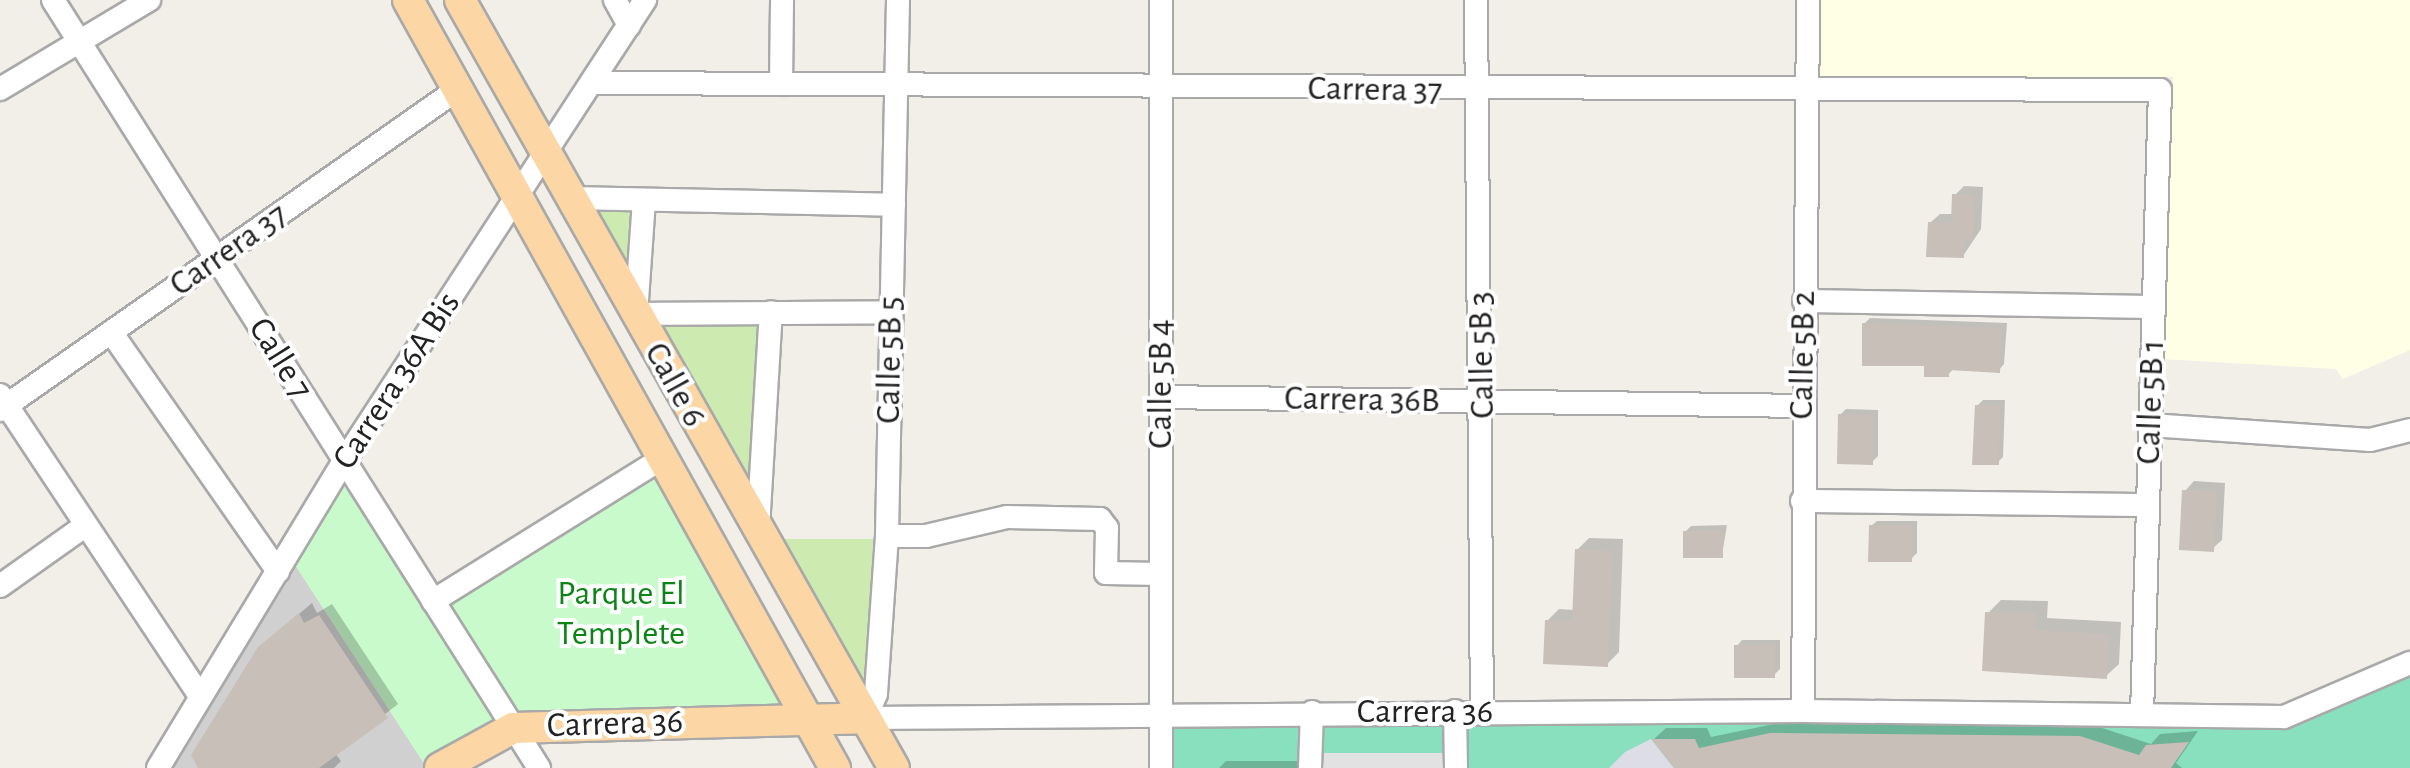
<!DOCTYPE html>
<html>
<head>
<meta charset="utf-8">
<style>
	body { margin:0 }
	#map { position:relative; width:2410px; height:768px; overflow:hidden; background:#f2efe9; font-family:"Alegreya Sans",sans-serif }
	div>[style] { position:absolute }
	.education>* { inset:0; background:#ffffe5 }
	.religious>* { inset:0; background:#d0d0d0 }
	.grass>* { inset:0; background:#cdebb0 }
	.park>* { inset:0; background:#c8facc }
	.pitch>* { inset:0; background:#88e0be }
	.parking>* { inset:0; background:#e2e2e2 }
	.plaza>* { inset:0; background:#dddde8 }
	.shadow>* { inset:0; background:#0003 }
	.building>* { inset:0; background:#c7bfb8 }
	.roads { filter:drop-shadow(2px 0 #a9a9a9) drop-shadow(-2px 0 #a9a9a9) drop-shadow(0 2px #a9a9a9) drop-shadow(0 -2px #a9a9a9) }
	.minor>* { height:22px; margin:-11px; padding:0 11px; transform-origin:11px; border-radius:11px; background:#fff }
	.major>* { height:30px; margin:-15px; padding:0 15px; transform-origin:15px; border-radius:15px; background:#fcd6a4 }
	span { translate:-50% -50%; white-space:nowrap; text-align:center; line-height:1.15; -webkit-text-stroke:8px #fff; paint-order:stroke }
	.street-label { font-size:35px; color:#222 }
	.park-label { font-size:35px; color:#0c8416 }
</style>
</head>
<body>
<div id="map">
	<div class="education">
		<i style="clip-path:polygon(1819px 0,2410px 0,2410px 350px,2343px 379px,2336px 369px,2162px 359px,2173px 77px,1817px 79px)"></i>
	</div>
	<div class="religious">
		<i style="clip-path:polygon(288px 554px,427px 768px,158px 768px)"></i>
	</div>
	<div class="grass">
		<i style="clip-path:polygon(587px 199px,641px 203px,632px 284px)"></i>
		<i style="clip-path:polygon(768px 316px,751px 487px,658px 324px)"></i>
		<i style="clip-path:polygon(778px 539px,883px 539px,871px 682px,859px 684px)"></i>
	</div>
	<div class="park">
		<i style="clip-path:polygon(663px 458px,808px 719px,514px 728px,427px 768px,288px 554px,344px 461px,432px 600px)"></i>
	</div>
	<div class="pitch">
		<i style="clip-path:polygon(2410px 663px,2410px 768px,1161px 768px,1161px 711px,2284px 717px)"></i>
	</div>
	<div class="parking">
		<i style="clip-path:polygon(1304px 753px,1445px 753px,1444px 768px,1304px 768px)"></i>
	</div>
	<div class="plaza">
		<i style="clip-path:polygon(1651px 739px,1674px 768px,1609px 768px,1625px 752px)"></i>
	</div>
	<div class="shadow">
		<i style="clip-path:polygon(1964px 186px,1983px 187px,1981px 229px,1963px 256px,1930px 223px,1940px 214px,1954px 214px,1955px 195px)"></i>
		<i style="clip-path:polygon(1870px 318px,2007px 323px,2004px 364px,1999px 370px,1954px 368px,1948px 375px,1864px 324px)"></i>
		<i style="clip-path:polygon(1983px 400px,2005px 400px,2003px 457px,1998px 462px,1977px 406px)"></i>
		<i style="clip-path:polygon(1846px 409px,1878px 410px,1878px 456px,1872px 462px,1840px 415px)"></i>
		<i style="clip-path:polygon(2194px 481px,2225px 483px,2222px 540px,2212px 549px,2185px 491px)"></i>
		<i style="clip-path:polygon(1877px 521px,1917px 521px,1917px 553px,1911px 559px,1871px 526px)"></i>
		<i style="clip-path:polygon(1727px 525px,1722px 555px,1685px 532px,1691px 526px)"></i>
		<i style="clip-path:polygon(1589px 538px,1623px 539px,1619px 652px,1607px 664px,1547px 621px,1559px 609px,1575px 610px,1577px 550px)"></i>
		<i style="clip-path:polygon(2001px 600px,2048px 601px,2047px 618px,2121px 622px,2119px 664px,2106px 676px,1988px 613px)"></i>
		<i style="clip-path:polygon(312px 603px,317px 613px,332px 604px,398px 704px,335px 753px,341px 761px,334px 768px,201px 768px,273px 636px)"></i>
		<i style="clip-path:polygon(1742px 640px,1780px 640px,1780px 669px,1774px 675px,1737px 646px)"></i>
		<i style="clip-path:polygon(1784px 722px,2093px 725px,2151px 744px,2160px 734px,2198px 731px,2176px 763px,2182px 768px,1676px 768px,1654px 739px,1666px 728px,1707px 728px,1711px 737px)"></i>
		<i style="clip-path:polygon(1226px 761px,1307px 761px,1308px 768px,1219px 768px)"></i>
	</div>
	<div class="building">
		<i style="clip-path:polygon(1952px 194px,1975px 195px,1973px 241px,1964px 241px,1964px 258px,1926px 257px,1928px 222px,1951px 223px)"></i>
		<i style="clip-path:polygon(1862px 323px,2002px 328px,2000px 373px,1949px 370px,1949px 377px,1924px 377px,1924px 366px,1862px 366px)"></i>
		<i style="clip-path:polygon(1975px 405px,2000px 405px,1999px 465px,1972px 465px)"></i>
		<i style="clip-path:polygon(1838px 414px,1873px 415px,1873px 465px,1837px 464px)"></i>
		<i style="clip-path:polygon(2182px 490px,2217px 491px,2214px 552px,2179px 550px)"></i>
		<i style="clip-path:polygon(1869px 525px,1912px 525px,1912px 562px,1868px 562px)"></i>
		<i style="clip-path:polygon(1723px 530px,1723px 558px,1683px 558px,1683px 531px)"></i>
		<i style="clip-path:polygon(1575px 549px,1612px 551px,1608px 667px,1543px 664px,1545px 620px,1572px 621px)"></i>
		<i style="clip-path:polygon(1985px 612px,2036px 613px,2035px 630px,2109px 634px,2107px 679px,1982px 671px)"></i>
		<i style="clip-path:polygon(299px 613px,304px 623px,319px 615px,388px 718px,319px 768px,198px 768px,191px 755px,258px 647px)"></i>
		<i style="clip-path:polygon(1734px 645px,1775px 645px,1775px 678px,1734px 678px)"></i>
		<i style="clip-path:polygon(1770px 733px,2080px 736px,2139px 755px,2146px 745px,2189px 742px,2171px 768px,1674px 768px,1651px 739px,1695px 739px,1699px 748px)"></i>
	</div>
	<div class="roads">
		<div class="minor">
			<i style="left:53px;top:0;width:909px;rotate:57.67deg"></i>
			<i style="left:615px;top:0;width:29px;rotate:61deg"></i>
			<i style="left:898px;top:0;width:536px;rotate:91.18deg"></i>
			<i style="left:887px;top:536px;width:158px;rotate:94deg"></i>
			<i style="left:876px;top:694px;width:26px;rotate:113deg"></i>
			<i style="left:866px;top:718px;width:937px;rotate:-0.43deg"></i>
			<i style="left:1803px;top:711px;width:481px;rotate:0.7deg"></i>
			<i style="left:2284px;top:717px;width:137px;rotate:-23.2deg"></i>
			<i style="left:1476px;top:0;width:711px;rotate:89.52deg"></i>
			<i style="left:591px;top:83px;width:1569px;rotate:0.26deg"></i>
			<i style="left:2160px;top:90px;width:624px;rotate:91.65deg"></i>
			<i style="left:781px;top:84px;width:84px;rotate:-89.3deg"></i>
			<i style="left:0;top:89px;width:174px;rotate:-30.9deg"></i>
			<i style="left:571px;top:198px;width:323px;rotate:1.2deg"></i>
			<i style="left:644px;top:200px;width:114px;rotate:94deg"></i>
			<i style="left:636px;top:314px;width:255px;rotate:-0.4deg"></i>
			<i style="left:1804px;top:301px;width:350px;rotate:1deg"></i>
			<i style="left:111px;top:332px;width:292px;rotate:55.1deg"></i>
			<i style="left:0;top:395px;width:361px;rotate:56.4deg"></i>
			<i style="left:1161px;top:397px;width:641px;rotate:0.8deg"></i>
			<i style="left:0;top:410px;width:559px;rotate:-35.03deg"></i>
			<i style="left:2150px;top:425px;width:221px;rotate:3.9deg"></i>
			<i style="left:2370px;top:440px;width:41px;rotate:-14deg"></i>
			<i style="left:1802px;top:501px;width:346px;rotate:0.7deg"></i>
			<i style="left:758px;top:528px;width:216px;rotate:-86.6deg"></i>
			<i style="left:887px;top:536px;width:39px"></i>
			<i style="left:926px;top:536px;width:83px;rotate:-13.2deg"></i>
			<i style="left:1007px;top:517px;width:93px;rotate:1.2deg"></i>
			<i style="left:1100px;top:519px;width:11px;rotate:52deg"></i>
			<i style="left:1107px;top:528px;width:45px;rotate:91.3deg"></i>
			<i style="left:1106px;top:573px;width:55px;rotate:1deg"></i>
			<i style="left:0;top:586px;width:105px;rotate:-35.3deg"></i>
			<i style="left:433px;top:601px;width:271px;rotate:-31.9deg"></i>
			<i style="left:1455px;top:711px;width:57px;rotate:89deg"></i>
			<i style="left:1803px;top:711px;width:711px;rotate:-89.6deg"></i>
			<i style="left:158px;top:768px;width:359px;rotate:-58.8deg"></i>
			<i style="left:344px;top:461px;width:551px;rotate:-56.86deg"></i>
			<i style="left:1161px;top:768px;width:768px;rotate:-90deg"></i>
			<i style="left:1310px;top:768px;width:56px;rotate:-88deg"></i>
		</div>
		<div class="major">
			<i style="left:408px;top:0;width:879px;rotate:60.93deg"></i>
			<i style="left:460px;top:0;width:882px;rotate:60.53deg"></i>
			<i style="left:440px;top:768px;width:83px;rotate:-28.7deg"></i>
			<i style="left:513px;top:728px;width:353px;rotate:-1.6deg"></i>
		</div>
	</div>
	<div class="street-label">
		<span style="left:1375px;top:90px;rotate:1deg">Carrera 37</span>
		<span style="left:229px;top:250px;rotate:-35deg">Carrera 37</span>
		<span style="left:1482px;top:355px;rotate:-91deg">Calle 5B 3</span>
		<span style="left:1803px;top:355px;rotate:-89deg">Calle 5B 2</span>
		<span style="left:280px;top:359px;rotate:58deg">Calle 7</span>
		<span style="left:890px;top:360px;rotate:-89deg">Calle 5B 5</span>
		<span style="left:397px;top:381px;rotate:-57deg">Carrera 36A Bis</span>
		<span style="left:1161px;top:384px;rotate:-90deg">Calle 5B 4</span>
		<span style="left:675px;top:385px;rotate:61deg">Calle 6</span>
		<span style="left:1362px;top:400px;rotate:1deg">Carrera 36B</span>
		<span style="left:2151px;top:402px;rotate:-88deg">Calle 5B 1</span>
		<span style="left:1425px;top:712px">Carrera 36</span>
		<span style="left:615px;top:724px;rotate:-2deg">Carrera 36</span>
	</div>
	<div class="park-label">
		<span style="left:621px;top:614px">Parque El<br>Templete</span>
	</div>
</div>
</body>
</html>
